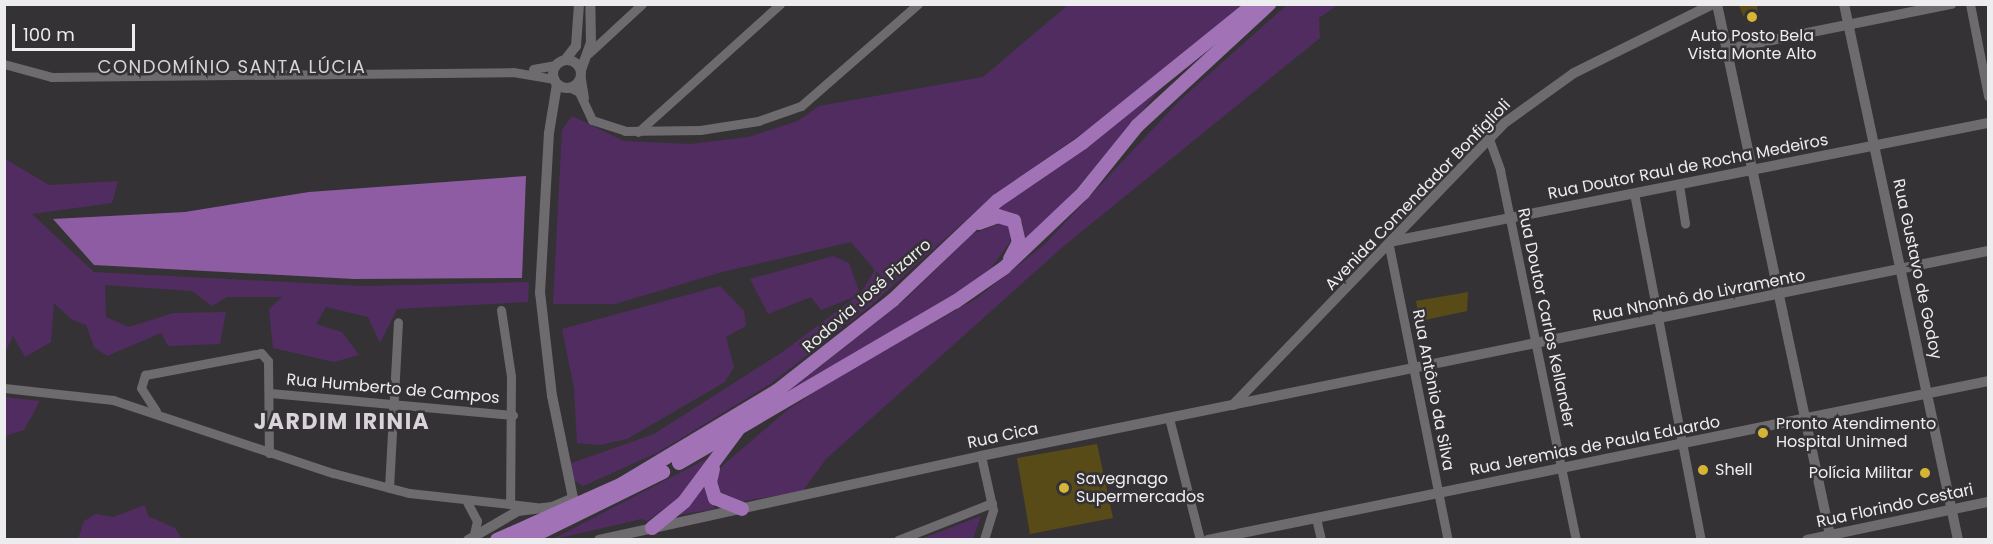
<!DOCTYPE html>
<html>
<head>
<meta charset="utf-8">
<style>
	body { margin:0 }
	#map { position:relative; width:1993px; height:544px; overflow:hidden; background:#353236; font-family:Poppins,sans-serif }
	div>[style] { position:absolute }
	.green>* { inset:0; background:#512c60 }
	.water>* { inset:0; background:#8e5ca3 }
	.building>* { inset:0; background:#594b18 }
	.minor>* { height:9px; margin:-4.5px; padding:0 4.5px; transform-origin:4.5px; border-radius:4.5px; background:#6e6b6f }
	.tertiary>* { height:10px; margin:-5px; padding:0 5px; transform-origin:5px; border-radius:5px; background:#6e6b6f }
	.tertiary>.ring { margin:-5px; padding:0; box-sizing:content-box; background:none; border:10px solid #6e6b6f; border-radius:50% }
	.primary>* { height:14px; margin:-7px; padding:0 7px; transform-origin:7px; border-radius:7px; background:#a272b6 }
	.dots>* { width:16px; height:16px; translate:-50% -50%; box-sizing:border-box; border:3px solid #353236; border-radius:50% }
	span { translate:-50% -50%; white-space:nowrap; text-align:center; line-height:1.15; -webkit-text-stroke:5px #353236; paint-order:stroke }
	.poi-label { font-size:16px; color:#edecee }
	.left { translate:0 -50%; text-align:left }
	.right { translate:-100% -50%; text-align:right }
	.street-label { font-size:16px; color:#edecee }
	.neighbourhood-label { font-size:18px; color:#d8d4d9; letter-spacing:1.5px }
	.district-label { font-size:22px; color:#d8d4d9; font-weight:700; letter-spacing:1.5px }
	.frame { position:absolute; inset:0; border:6px solid #edecee; pointer-events:none }
	.scale { position:absolute; left:12px; top:24px; width:123px; height:27px; box-sizing:border-box; border:3px solid #edecee; border-top:0; padding-left:8px; font-size:18px; line-height:21px; white-space:nowrap; color:#edecee; -webkit-text-stroke:4px #353236; paint-order:stroke }
</style>
</head>
<body>
<div id="map">
	<div class="green">
		<i style="clip-path:polygon(1068px 5px,1246px 5px,1120px 107px,995px 194px,869px 307px,770px 384px,657px 453px,583px 486px,573px 480px,569px 464px,654px 434px,784px 351px,857px 296px,821px 310px,811px 297px,768px 314px,750px 279px,833px 256px,849px 263px,860px 294px,875px 270px,851px 242px,722px 272px,615px 304px,553px 304px,562px 130px,572px 116px,624px 141px,690px 144px,748px 137px,798px 121px,819px 106px,983px 77px)"></i>
		<i style="clip-path:polygon(1287px 5px,1338px 5px,1319px 18px,1320px 38px,1065px 245px,826px 459px,802px 492px,730px 503px,719px 494px,716px 482px,721px 467px,786px 411px,839px 376px,976px 299px,1045px 244px,1180px 100px)"></i>
		<i style="clip-path:polygon(1163px 86px,1055px 214px,1026px 242px,1021px 217px,996px 209px)"></i>
		<i style="clip-path:polygon(5px 159px,49px 185px,118px 181px,112px 203px,32px 214px,94px 272px,362px 286px,529px 282px,528px 302px,397px 309px,380px 343px,368px 317px,326px 307px,316px 324px,342px 332px,359px 355px,334px 362px,273px 348px,269px 309px,282px 297px,227px 297px,212px 306px,192px 291px,105px 285px,106px 317px,129px 327px,173px 313px,226px 312px,220px 344px,168px 346px,161px 333px,107px 356px,94px 347px,86px 325px,71px 319px,54px 303px,51px 342px,25px 357px,13px 336px,5px 353px)"></i>
		<i style="clip-path:polygon(1002px 223px,1010px 228px,1010px 242px,991px 268px,948px 300px,779px 399px,907px 298px,972px 234px)"></i>
		<i style="clip-path:polygon(720px 286px,744px 311px,746px 326px,726px 337px,734px 367px,725px 382px,627px 439px,600px 445px,577px 443px,574px 388px,562px 329px)"></i>
		<i style="clip-path:polygon(5px 397px,40px 401px,24px 430px,5px 436px)"></i>
		<i style="clip-path:polygon(714px 455px,676px 500px,647px 521px,641px 519px,551px 540px)"></i>
		<i style="clip-path:polygon(703px 486px,715px 509px,678px 515px)"></i>
		<i style="clip-path:polygon(145px 505px,148px 516px,175px 528px,182px 539px,78px 539px,84px 521px,96px 514px,113px 517px)"></i>
		<i style="clip-path:polygon(981px 516px,973px 539px,921px 539px)"></i>
	</div>
	<div class="water">
		<i style="clip-path:polygon(526px 176px,522px 278px,354px 279px,94px 265px,53px 219px,185px 212px,309px 192px)"></i>
	</div>
	<div class="building">
		<i style="clip-path:polygon(1738px 4px,1757px 4px,1758px 21px,1747px 24px)"></i>
		<i style="clip-path:polygon(1468px 292px,1467px 311px,1420px 321px,1416px 301px)"></i>
		<i style="clip-path:polygon(1097px 444px,1113px 518px,1030px 534px,1017px 458px)"></i>
	</div>
	<div class="minor">
		<i style="left:1970px;top:4px;width:94px;rotate:78.9deg"></i>
		<i style="left:589px;top:53px;width:72px;rotate:-42.8deg"></i>
		<i style="left:4px;top:64px;width:50px;rotate:15.2deg"></i>
		<i style="left:52px;top:77px;width:461px;rotate:-0.6deg"></i>
		<i style="left:513px;top:72px;width:42px;rotate:9.7deg"></i>
		<i style="left:533px;top:69px;width:23px;rotate:-10deg"></i>
		<i style="left:581px;top:79px;width:19px;rotate:81deg"></i>
		<i style="left:571px;top:88px;width:9px;rotate:27deg"></i>
		<i style="left:579px;top:92px;width:31px;rotate:65deg"></i>
		<i style="left:592px;top:120px;width:35px;rotate:18deg"></i>
		<i style="left:625px;top:131px;width:75px;rotate:-0.8deg"></i>
		<i style="left:700px;top:130px;width:59px;rotate:-8.8deg"></i>
		<i style="left:758px;top:121px;width:46px;rotate:-19.2deg"></i>
		<i style="left:801px;top:106px;width:155px;rotate:-41.1deg"></i>
		<i style="left:638px;top:132px;width:191px;rotate:-42deg"></i>
		<i style="left:1489px;top:139px;width:33px;rotate:70deg"></i>
		<i style="left:1500px;top:170px;width:378px;rotate:78.4deg"></i>
		<i style="left:1679px;top:185px;width:39px;rotate:81deg"></i>
		<i style="left:1634px;top:193px;width:353px;rotate:79.1deg"></i>
		<i style="left:1389px;top:246px;width:300px;rotate:78.7deg"></i>
		<i style="left:501px;top:310px;width:67px;rotate:81.4deg"></i>
		<i style="left:511px;top:376px;width:128px;rotate:90.4deg"></i>
		<i style="left:4px;top:388px;width:110px;rotate:6.3deg"></i>
		<i style="left:113px;top:400px;width:232px;rotate:18.4deg"></i>
		<i style="left:333px;top:473px;width:79px;rotate:14.7deg"></i>
		<i style="left:409px;top:493px;width:127px;rotate:6.3deg"></i>
		<i style="left:270px;top:393px;width:244px;rotate:5.2deg"></i>
		<i style="left:156px;top:411px;width:27px;rotate:-123deg"></i>
		<i style="left:141px;top:388px;width:14px;rotate:-73deg"></i>
		<i style="left:145px;top:375px;width:118px;rotate:-10.7deg"></i>
		<i style="left:261px;top:353px;width:11px;rotate:49deg"></i>
		<i style="left:268px;top:361px;width:92px;rotate:89.4deg"></i>
		<i style="left:1169px;top:418px;width:126px;rotate:75.7deg"></i>
		<i style="left:981px;top:456px;width:55px;rotate:77.5deg"></i>
		<i style="left:993px;top:510px;width:31px;rotate:107deg"></i>
		<i style="left:389px;top:488px;width:166px;rotate:-86.9deg"></i>
		<i style="left:467px;top:502px;width:21px;rotate:62deg"></i>
		<i style="left:477px;top:521px;width:17px;rotate:103deg"></i>
		<i style="left:1316px;top:518px;width:23px;rotate:77deg"></i>
		<i style="left:898px;top:540px;width:101px;rotate:-21.5deg"></i>
	</div>
	<div class="tertiary">
		<i style="left:1717px;top:4px;width:548px;rotate:77.99deg"></i>
		<i style="left:1844px;top:4px;width:548px;rotate:77.99deg"></i>
		<i style="left:1728px;top:49px;width:228px;rotate:-11.4deg"></i>
		<i class="ring" style="left:553px;top:60px;width:18px;height:18px"></i>
		<i style="left:565px;top:60px;width:18px;rotate:-52deg"></i>
		<i style="left:576px;top:46px;width:42px;rotate:-85.9deg"></i>
		<i style="left:581px;top:70px;width:29px;rotate:-70deg"></i>
		<i style="left:591px;top:43px;width:39px;rotate:-91deg"></i>
		<i style="left:1394px;top:241px;width:606px;rotate:-11.24deg"></i>
		<i style="left:1233px;top:405px;width:390px;rotate:-46.1deg"></i>
		<i style="left:1503px;top:124px;width:87px;rotate:-35.7deg"></i>
		<i style="left:1574px;top:73px;width:155px;rotate:-26.4deg"></i>
		<i style="left:468px;top:540px;width:58px;rotate:-30.1deg"></i>
		<i style="left:518px;top:511px;width:34px;rotate:-7deg"></i>
		<i style="left:552px;top:507px;width:23px;rotate:-23deg"></i>
		<i style="left:573px;top:498px;width:104px;rotate:-101.6deg"></i>
		<i style="left:552px;top:396px;width:104px;rotate:-96.6deg"></i>
		<i style="left:540px;top:293px;width:160px;rotate:-86.8deg"></i>
		<i style="left:549px;top:133px;width:50px;rotate:-80.7deg"></i>
		<i style="left:599px;top:540px;width:391px;rotate:-12.4deg"></i>
		<i style="left:981px;top:456px;width:1028px;rotate:-11.51deg"></i>
		<i style="left:1208px;top:540px;width:796px;rotate:-11.52deg"></i>
		<i style="left:1807px;top:540px;width:185px;rotate:-11.9deg"></i>
	</div>
	<div class="primary">
		<i style="left:979px;top:223px;width:20px;rotate:-20deg"></i>
		<i style="left:998px;top:216px;width:17px;rotate:17deg"></i>
		<i style="left:1014px;top:221px;width:22px;rotate:77deg"></i>
		<i style="left:1019px;top:242px;width:19px;rotate:118deg"></i>
		<i style="left:679px;top:463px;width:320px;rotate:-30.3deg"></i>
		<i style="left:955px;top:302px;width:60px;rotate:-34.8deg"></i>
		<i style="left:1004px;top:268px;width:109px;rotate:-43.5deg"></i>
		<i style="left:1083px;top:193px;width:86px;rotate:-51.1deg"></i>
		<i style="left:1137px;top:126px;width:180px;rotate:-42.7deg"></i>
		<i style="left:713px;top:469px;width:13px;rotate:103deg"></i>
		<i style="left:710px;top:482px;width:17px;rotate:73deg"></i>
		<i style="left:715px;top:498px;width:29px;rotate:22deg"></i>
		<i style="left:652px;top:528px;width:41px;rotate:-39.1deg"></i>
		<i style="left:684px;top:502px;width:89px;rotate:-53.3deg"></i>
		<i style="left:497px;top:540px;width:137px;rotate:-24.1deg"></i>
		<i style="left:622px;top:484px;width:181px;rotate:-31deg"></i>
		<i style="left:777px;top:391px;width:147px;rotate:-38.1deg"></i>
		<i style="left:893px;top:300px;width:144px;rotate:-43.6deg"></i>
		<i style="left:997px;top:201px;width:103px;rotate:-34.3deg"></i>
		<i style="left:1082px;top:143px;width:221px;rotate:-38.9deg"></i>
		<i style="left:525px;top:540px;width:154px;rotate:-26.2deg"></i>
	</div>
	<div class="dots">
		<i style="left:1752px;top:17px;background:#d5b535"></i>
		<i style="left:1763px;top:433px;background:#d5b535"></i>
		<i style="left:1703px;top:470px;background:#d5b535"></i>
		<i style="left:1925px;top:473px;background:#d5b535"></i>
		<i style="left:1064px;top:488px;background:#d5b535"></i>
	</div>
	<div class="poi-label">
		<span style="left:1752px;top:45px">Auto Posto Bela<br>Vista Monte Alto</span>
		<span class="left" style="left:1776px;top:433px">Pronto Atendimento<br>Hospital Unimed</span>
		<span class="left" style="left:1715px;top:470px">Shell</span>
		<span class="right" style="left:1913px;top:473px">Polícia Militar</span>
		<span class="left" style="left:1076px;top:488px">Savegnago<br>Supermercados</span>
	</div>
	<div class="street-label">
		<span style="left:1688px;top:167px;rotate:-11deg">Rua Doutor Raul de Rocha Medeiros</span>
		<span style="left:1418px;top:195px;rotate:-46deg">Avenida Comendador Bonfiglioli</span>
		<span style="left:1917px;top:269px;rotate:78deg">Rua Gustavo de Godoy</span>
		<span style="left:867px;top:296px;rotate:-41deg">Rodovia José Pizarro</span>
		<span style="left:1699px;top:296px;rotate:-11deg">Rua Nhonhô do Livramento</span>
		<span style="left:1546px;top:318px;rotate:78deg">Rua Doutor Carlos Kellander</span>
		<span style="left:393px;top:389px;rotate:5deg">Rua Humberto de Campos</span>
		<span style="left:1433px;top:390px;rotate:79deg">Rua Antônio da Silva</span>
		<span style="left:1003px;top:436px;rotate:-12deg">Rua Cica</span>
		<span style="left:1595px;top:446px;rotate:-11deg">Rua Jeremias de Paula Eduardo</span>
		<span style="left:1895px;top:506px;rotate:-12deg">Rua Florindo Cestari</span>
	</div>
	<div class="neighbourhood-label">
		<span style="left:232px;top:67px">CONDOMÍNIO SANTA LÚCIA</span>
	</div>
	<div class="district-label">
		<span style="left:342px;top:422px">JARDIM IRINIA</span>
	</div>
	<div class="frame"></div>
	<div class="scale">100 m</div>
</div>
</body>
</html>
